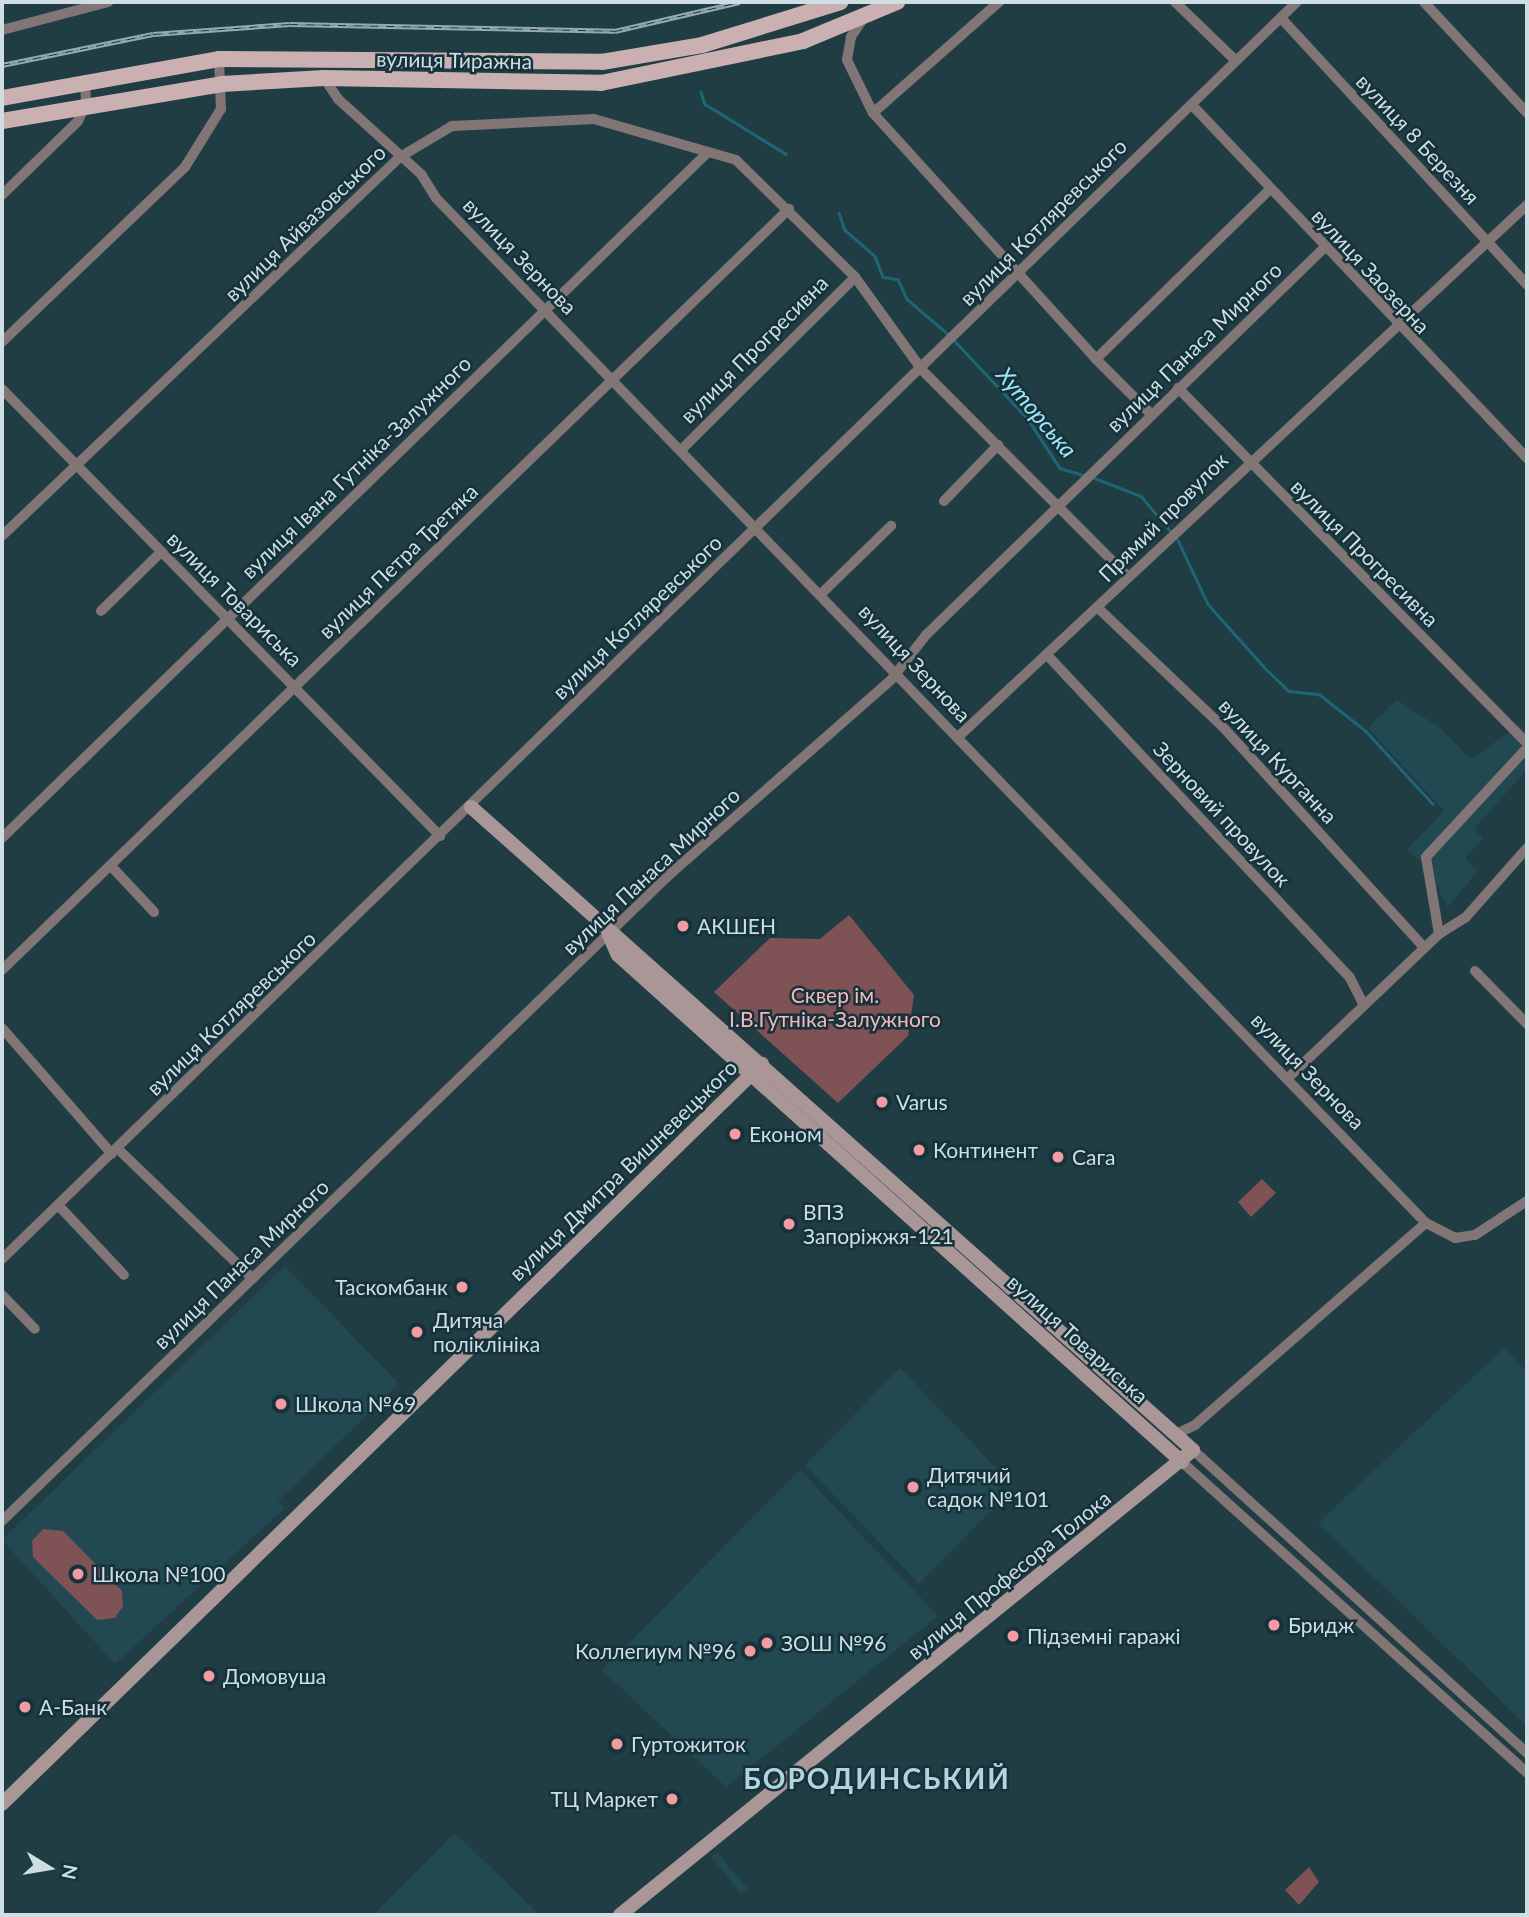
<!DOCTYPE html>
<html>
<head>
<meta charset="utf-8">
<style>
	body { margin:0 }
	#map { position:relative; width:1529px; height:1917px; overflow:hidden; background:#203d44; font-family:Lato,sans-serif }
	div>[style] { position:absolute }
	.built>* { inset:0; background:#224852 }
	.green>* { inset:0; background:#7f5256 }
	.stream>* { height:2.5px; margin:-1.25px; padding:0 1.25px; transform-origin:1.25px; border-radius:1.25px; background:#1e6677 }
	.street>* { height:10px; margin:-5px; padding:0 5px; transform-origin:5px; border-radius:5px; background:#827575 }
	.secondary>* { height:14px; margin:-7px; padding:0 7px; transform-origin:7px; border-radius:7px; background:#ab9697 }
	.primary>* { height:16px; margin:-8px; padding:0 8px; transform-origin:8px; border-radius:8px; background:#cbb0b2 }
	.rail>* { height:5px; margin-top:-2.5px; transform-origin:0; background:repeating-linear-gradient(90deg,#15323a 0 8px,#96abb0 0 16px); box-sizing:border-box; border-block:2px solid #96abb0 }
	.dots>* { width:19px; height:19px; translate:-50% -50%; box-sizing:border-box; border:4px solid #15323a; border-radius:50% }
	span { translate:-50% -50%; white-space:nowrap; text-align:center; line-height:1.15; -webkit-text-stroke:5px #15323a; paint-order:stroke }
	.street-label { font-size:21px; color:#cedee3 }
	.poi-label { font-size:21px; color:#cedee3 }
	.left { translate:0 -50%; text-align:left }
	.right { translate:-100% -50%; text-align:right }
	.park-label { font-size:21px; color:#f6b7bc }
	.water-label { font-size:23px; color:#a1e6f8; font-style:italic }
	.district-label { font-size:28px; color:#b3d4de; font-weight:700; letter-spacing:2px }
	.frame { position:absolute; inset:0; border:4px solid #cedee3; pointer-events:none }
	.north { position:absolute; left:14px; top:1833px; width:70px; height:70px; -webkit-text-stroke:5px #15323a; paint-order:stroke; rotate:101deg; font-size:19px; font-weight:700; line-height:28px; text-align:center; color:#cedee3 }
	.north::after { content:''; display:block; margin:auto; width:24px; height:32px; background:#cedee3; clip-path:polygon(50% 0,100% 100%,50% 72%,0 100%) }
</style>
</head>
<body>
<div id="map">
	<div class="built">
		<i style="clip-path:polygon(1397px 700px,1439px 727px,1471px 759px,1519px 725px,1527px 733px,1527px 769px,1474px 829px,1483px 838px,1465px 859px,1478px 871px,1447px 908px,1430px 869px,1407px 849px,1444px 811px,1368px 728px)"></i>
		<i style="clip-path:polygon(285px 1266px,399px 1384px,278px 1501px,285px 1508px,115px 1664px,2px 1540px)"></i>
		<i style="clip-path:polygon(1504px 1348px,1527px 1372px,1527px 1726px,1318px 1523px)"></i>
		<i style="clip-path:polygon(900px 1368px,1000px 1472px,999px 1503px,919px 1584px,805px 1465px)"></i>
		<i style="clip-path:polygon(800px 1470px,938px 1616px,726px 1787px,602px 1670px)"></i>
		<i style="clip-path:polygon(455px 1833px,540px 1915px,373px 1915px)"></i>
		<i style="clip-path:polygon(717px 1852px,748px 1889px,741px 1894px,711px 1857px)"></i>
	</div>
	<div class="green">
		<i style="clip-path:polygon(849px 915px,914px 995px,908px 1036px,838px 1103px,714px 992px,770px 938px,820px 939px)"></i>
		<i style="clip-path:polygon(1262px 1179px,1276px 1193px,1251px 1217px,1238px 1202px)"></i>
		<i style="clip-path:polygon(43px 1529px,63px 1531px,122px 1591px,123px 1606px,115px 1618px,97px 1620px,33px 1557px,32px 1541px)"></i>
		<i style="clip-path:polygon(1309px 1867px,1319px 1882px,1299px 1905px,1285px 1890px)"></i>
	</div>
	<div class="stream">
		<i style="left:701px;top:92px;width:13px;rotate:72deg"></i>
		<i style="left:705px;top:104px;width:95px;rotate:31.7deg"></i>
		<i style="left:839px;top:213px;width:18px;rotate:71deg"></i>
		<i style="left:845px;top:230px;width:40px;rotate:41deg"></i>
		<i style="left:875px;top:256px;width:22px;rotate:69deg"></i>
		<i style="left:883px;top:277px;width:15px;rotate:8deg"></i>
		<i style="left:898px;top:279px;width:22px;rotate:66deg"></i>
		<i style="left:907px;top:299px;width:54px;rotate:40.5deg"></i>
		<i style="left:953px;top:339px;width:110px;rotate:46.8deg"></i>
		<i style="left:1028px;top:419px;width:59px;rotate:56.9deg"></i>
		<i style="left:1060px;top:468px;width:27px;rotate:17deg"></i>
		<i style="left:1092px;top:477px;width:53px;rotate:21.2deg"></i>
		<i style="left:1141px;top:496px;width:48px;rotate:50deg"></i>
		<i style="left:1177px;top:538px;width:73px;rotate:64.8deg"></i>
		<i style="left:1208px;top:604px;width:90px;rotate:48.2deg"></i>
		<i style="left:1268px;top:671px;width:29px;rotate:44deg"></i>
		<i style="left:1289px;top:691px;width:30px;rotate:6deg"></i>
		<i style="left:1319px;top:694px;width:60px;rotate:38.2deg"></i>
		<i style="left:1366px;top:731px;width:99px;rotate:47.5deg"></i>
	</div>
	<div class="street">
		<i style="left:1175px;top:2px;width:83px;rotate:44deg"></i>
		<i style="left:1424px;top:2px;width:151px;rotate:47.1deg"></i>
		<i style="left:1281px;top:18px;width:363px;rotate:47.3deg"></i>
		<i style="left:863px;top:19px;width:22px;rotate:124deg"></i>
		<i style="left:851px;top:37px;width:23px;rotate:100deg"></i>
		<i style="left:847px;top:60px;width:59px;rotate:63.9deg"></i>
		<i style="left:873px;top:113px;width:332px;rotate:47.8deg"></i>
		<i style="left:2px;top:30px;width:110px;rotate:-14.8deg"></i>
		<i style="left:324px;top:78px;width:25px;rotate:56deg"></i>
		<i style="left:338px;top:99px;width:112px;rotate:42.1deg"></i>
		<i style="left:421px;top:174px;width:28px;rotate:58deg"></i>
		<i style="left:436px;top:198px;width:1425px;rotate:46deg"></i>
		<i style="left:1426px;top:1223px;width:33px;rotate:27deg"></i>
		<i style="left:1455px;top:1238px;width:20px;rotate:-9deg"></i>
		<i style="left:1475px;top:1235px;width:62px;rotate:-33.2deg"></i>
		<i style="left:1192px;top:105px;width:487px;rotate:46.5deg"></i>
		<i style="left:873px;top:113px;width:168px;rotate:-41.4deg"></i>
		<i style="left:2px;top:195px;width:106px;rotate:-44.2deg"></i>
		<i style="left:78px;top:121px;width:19px;rotate:-65deg"></i>
		<i style="left:86px;top:104px;width:24px;rotate:-92deg"></i>
		<i style="left:2px;top:342px;width:253px;rotate:-43.7deg"></i>
		<i style="left:185px;top:167px;width:68px;rotate:-58.2deg"></i>
		<i style="left:221px;top:109px;width:50px;rotate:-92.3deg"></i>
		<i style="left:1178px;top:388px;width:498px;rotate:45.5deg"></i>
		<i style="left:2px;top:389px;width:626px;rotate:45.58deg"></i>
		<i style="left:1151px;top:414px;width:78px;rotate:-135deg"></i>
		<i style="left:1096px;top:359px;width:242px;rotate:-44.3deg"></i>
		<i style="left:681px;top:450px;width:245px;rotate:-44.8deg"></i>
		<i style="left:944px;top:501px;width:78px;rotate:-46deg"></i>
		<i style="left:2px;top:536px;width:550px;rotate:-43.6deg"></i>
		<i style="left:400px;top:157px;width:61px;rotate:-30.8deg"></i>
		<i style="left:452px;top:126px;width:142px;rotate:-2.8deg"></i>
		<i style="left:594px;top:119px;width:148px;rotate:16.1deg"></i>
		<i style="left:736px;top:160px;width:167px;rotate:44.5deg"></i>
		<i style="left:855px;top:277px;width:115px;rotate:54.2deg"></i>
		<i style="left:922px;top:370px;width:292px;rotate:45.1deg"></i>
		<i style="left:821px;top:594px;width:98px;rotate:-44.2deg"></i>
		<i style="left:1098px;top:608px;width:171px;rotate:43.6deg"></i>
		<i style="left:1222px;top:726px;width:299px;rotate:47.6deg"></i>
		<i style="left:101px;top:611px;width:83px;rotate:-44.5deg"></i>
		<i style="left:1048px;top:656px;width:441px;rotate:46.8deg"></i>
		<i style="left:1350px;top:978px;width:27px;rotate:63deg"></i>
		<i style="left:958px;top:737px;width:779px;rotate:-43.08deg"></i>
		<i style="left:2px;top:838px;width:982px;rotate:-44.17deg"></i>
		<i style="left:111px;top:866px;width:63px;rotate:46.9deg"></i>
		<i style="left:1439px;top:934px;width:32px;rotate:-32deg"></i>
		<i style="left:1466px;top:917px;width:92px;rotate:-48.5deg"></i>
		<i style="left:2px;top:970px;width:1095px;rotate:-44.04deg"></i>
		<i style="left:1475px;top:971px;width:74px;rotate:45.5deg"></i>
		<i style="left:2px;top:1028px;width:167px;rotate:48.9deg"></i>
		<i style="left:1290px;top:1076px;width:206px;rotate:-43.6deg"></i>
		<i style="left:1439px;top:934px;width:78px;rotate:-99.6deg"></i>
		<i style="left:1426px;top:857px;width:149px;rotate:-47.2deg"></i>
		<i style="left:118px;top:1149px;width:187px;rotate:43.9deg"></i>
		<i style="left:58px;top:1205px;width:96px;rotate:46.7deg"></i>
		<i style="left:2px;top:1259px;width:1805px;rotate:-44.15deg"></i>
		<i style="left:2px;top:1295px;width:47px;rotate:45.9deg"></i>
		<i style="left:1176px;top:1434px;width:21px;rotate:-25deg"></i>
		<i style="left:1195px;top:1425px;width:307px;rotate:-41.2deg"></i>
		<i style="left:1193px;top:1450px;width:451px;rotate:42.2deg"></i>
		<i style="left:1182px;top:1462px;width:464px;rotate:42deg"></i>
		<i style="left:2px;top:1521px;width:929px;rotate:-44.08deg"></i>
		<i style="left:669px;top:875px;width:295px;rotate:-41.3deg"></i>
		<i style="left:891px;top:680px;width:57px;rotate:-52.1deg"></i>
		<i style="left:926px;top:635px;width:555px;rotate:-44.2deg"></i>
	</div>
	<div class="secondary">
		<i style="left:471px;top:807px;width:967px;rotate:41.69deg"></i>
		<i style="left:1193px;top:1450px;width:738px;rotate:140.94deg"></i>
		<i style="left:608px;top:933px;width:24px;rotate:66deg"></i>
		<i style="left:618px;top:955px;width:758px;rotate:41.95deg"></i>
		<i style="left:2px;top:1804px;width:1061px;rotate:-44.24deg"></i>
	</div>
	<div class="primary">
		<i style="left:2px;top:98px;width:220px;rotate:-10.2deg"></i>
		<i style="left:219px;top:59px;width:383px;rotate:0.4deg"></i>
		<i style="left:602px;top:62px;width:101px;rotate:-9.6deg"></i>
		<i style="left:702px;top:45px;width:145px;rotate:-17.2deg"></i>
		<i style="left:2px;top:121px;width:223px;rotate:-9.5deg"></i>
		<i style="left:222px;top:84px;width:102px;rotate:-3.4deg"></i>
		<i style="left:324px;top:78px;width:277px;rotate:1deg"></i>
		<i style="left:601px;top:83px;width:206px;rotate:-11.7deg"></i>
		<i style="left:803px;top:41px;width:102px;rotate:-22.5deg"></i>
	</div>
	<div class="rail">
		<i style="left:2px;top:65px;width:154px;rotate:-11.6deg"></i>
		<i style="left:153px;top:34px;width:137px;rotate:-4.2deg"></i>
		<i style="left:290px;top:24px;width:325px;rotate:1.2deg"></i>
		<i style="left:615px;top:31px;width:128px;rotate:-13.1deg"></i>
	</div>
	<div class="dots">
		<i style="left:683px;top:926px;background:#f49aa3"></i>
		<i style="left:882px;top:1102px;background:#f49aa3"></i>
		<i style="left:735px;top:1134px;background:#f49aa3"></i>
		<i style="left:919px;top:1150px;background:#f49aa3"></i>
		<i style="left:1058px;top:1157px;background:#f49aa3"></i>
		<i style="left:789px;top:1224px;background:#f49aa3"></i>
		<i style="left:462px;top:1287px;background:#f49aa3"></i>
		<i style="left:417px;top:1332px;background:#f49aa3"></i>
		<i style="left:281px;top:1404px;background:#f49aa3"></i>
		<i style="left:913px;top:1487px;background:#f49aa3"></i>
		<i style="left:78px;top:1574px;background:#f49aa3"></i>
		<i style="left:1274px;top:1625px;background:#f49aa3"></i>
		<i style="left:1013px;top:1636px;background:#f49aa3"></i>
		<i style="left:767px;top:1643px;background:#f49aa3"></i>
		<i style="left:750px;top:1651px;background:#f49aa3"></i>
		<i style="left:209px;top:1676px;background:#f49aa3"></i>
		<i style="left:25px;top:1707px;background:#f49aa3"></i>
		<i style="left:617px;top:1744px;background:#f49aa3"></i>
		<i style="left:672px;top:1799px;background:#f49aa3"></i>
	</div>
	<div class="street-label">
		<span style="left:454px;top:60px;rotate:1deg">вулиця Тиражна</span>
		<span style="left:1418px;top:139px;rotate:47deg">вулиця 8 Березня</span>
		<span style="left:1043px;top:222px;rotate:-45deg">вулиця Котляревського</span>
		<span style="left:305px;top:223px;rotate:-44deg">вулиця Айвазовського</span>
		<span style="left:520px;top:256px;rotate:46deg">вулиця Зернова</span>
		<span style="left:1371px;top:271px;rotate:47deg">вулиця Заозерна</span>
		<span style="left:1194px;top:347px;rotate:-44deg">вулиця Панаса Мирного</span>
		<span style="left:754px;top:349px;rotate:-45deg">вулиця Прогресивна</span>
		<span style="left:356px;top:467px;rotate:-44deg">вулиця Івана Гутніка-Залужного</span>
		<span style="left:1163px;top:517px;rotate:-45deg">Прямий провулок</span>
		<span style="left:1365px;top:553px;rotate:45deg">вулиця Прогресивна</span>
		<span style="left:398px;top:561px;rotate:-44deg">вулиця Петра Третяка</span>
		<span style="left:235px;top:599px;rotate:45deg">вулиця Товариська</span>
		<span style="left:637px;top:617px;rotate:-44deg">вулиця Котляревського</span>
		<span style="left:915px;top:663px;rotate:47deg">вулиця Зернова</span>
		<span style="left:1278px;top:761px;rotate:47deg">вулиця Курганна</span>
		<span style="left:1222px;top:814px;rotate:47deg">Зерновий провулок</span>
		<span style="left:651px;top:871px;rotate:-43deg">вулиця Панаса Мирного</span>
		<span style="left:231px;top:1013px;rotate:-44deg">вулиця Котляревського</span>
		<span style="left:1308px;top:1071px;rotate:46deg">вулиця Зернова</span>
		<span style="left:623px;top:1170px;rotate:-44deg">вулиця Дмитра Вишневецького</span>
		<span style="left:241px;top:1264px;rotate:-44deg">вулиця Панаса Мирного</span>
		<span style="left:1078px;top:1339px;rotate:42deg">вулиця Товариська</span>
		<span style="left:1009px;top:1575px;rotate:-39deg">вулиця Професора Толока</span>
	</div>
	<div class="poi-label">
		<span class="left" style="left:697px;top:926px">АКШЕН</span>
		<span class="left" style="left:896px;top:1102px">Varus</span>
		<span class="left" style="left:749px;top:1134px">Економ</span>
		<span class="left" style="left:933px;top:1150px">Континент</span>
		<span class="left" style="left:1072px;top:1157px">Сага</span>
		<span class="left" style="left:803px;top:1224px">ВПЗ<br>Запоріжжя-121</span>
		<span class="right" style="left:448px;top:1287px">Таскомбанк</span>
		<span class="left" style="left:433px;top:1332px">Дитяча<br>поліклініка</span>
		<span class="left" style="left:295px;top:1404px">Школа №69</span>
		<span class="left" style="left:927px;top:1487px">Дитячий<br>садок №101</span>
		<span class="left" style="left:92px;top:1574px">Школа №100</span>
		<span class="left" style="left:1288px;top:1625px">Бридж</span>
		<span class="left" style="left:1027px;top:1636px">Підземні гаражі</span>
		<span class="left" style="left:781px;top:1643px">ЗОШ №96</span>
		<span class="right" style="left:736px;top:1651px">Коллегиум №96</span>
		<span class="left" style="left:223px;top:1676px">Домовуша</span>
		<span class="left" style="left:39px;top:1707px">А-Банк</span>
		<span class="left" style="left:631px;top:1744px">Гуртожиток</span>
		<span class="right" style="left:658px;top:1799px">ТЦ Маркет</span>
	</div>
	<div class="park-label">
		<span style="left:835px;top:1007px">Сквер ім.<br>І.В.Гутніка-Залужного</span>
	</div>
	<div class="water-label">
		<span style="left:1037px;top:412px;rotate:50deg">Хуторська</span>
	</div>
	<div class="district-label">
		<span style="left:877px;top:1778px">БОРОДИНСЬКИЙ</span>
	</div>
	<div class="frame"></div>
	<div class="north">N</div>
</div>
</body>
</html>
